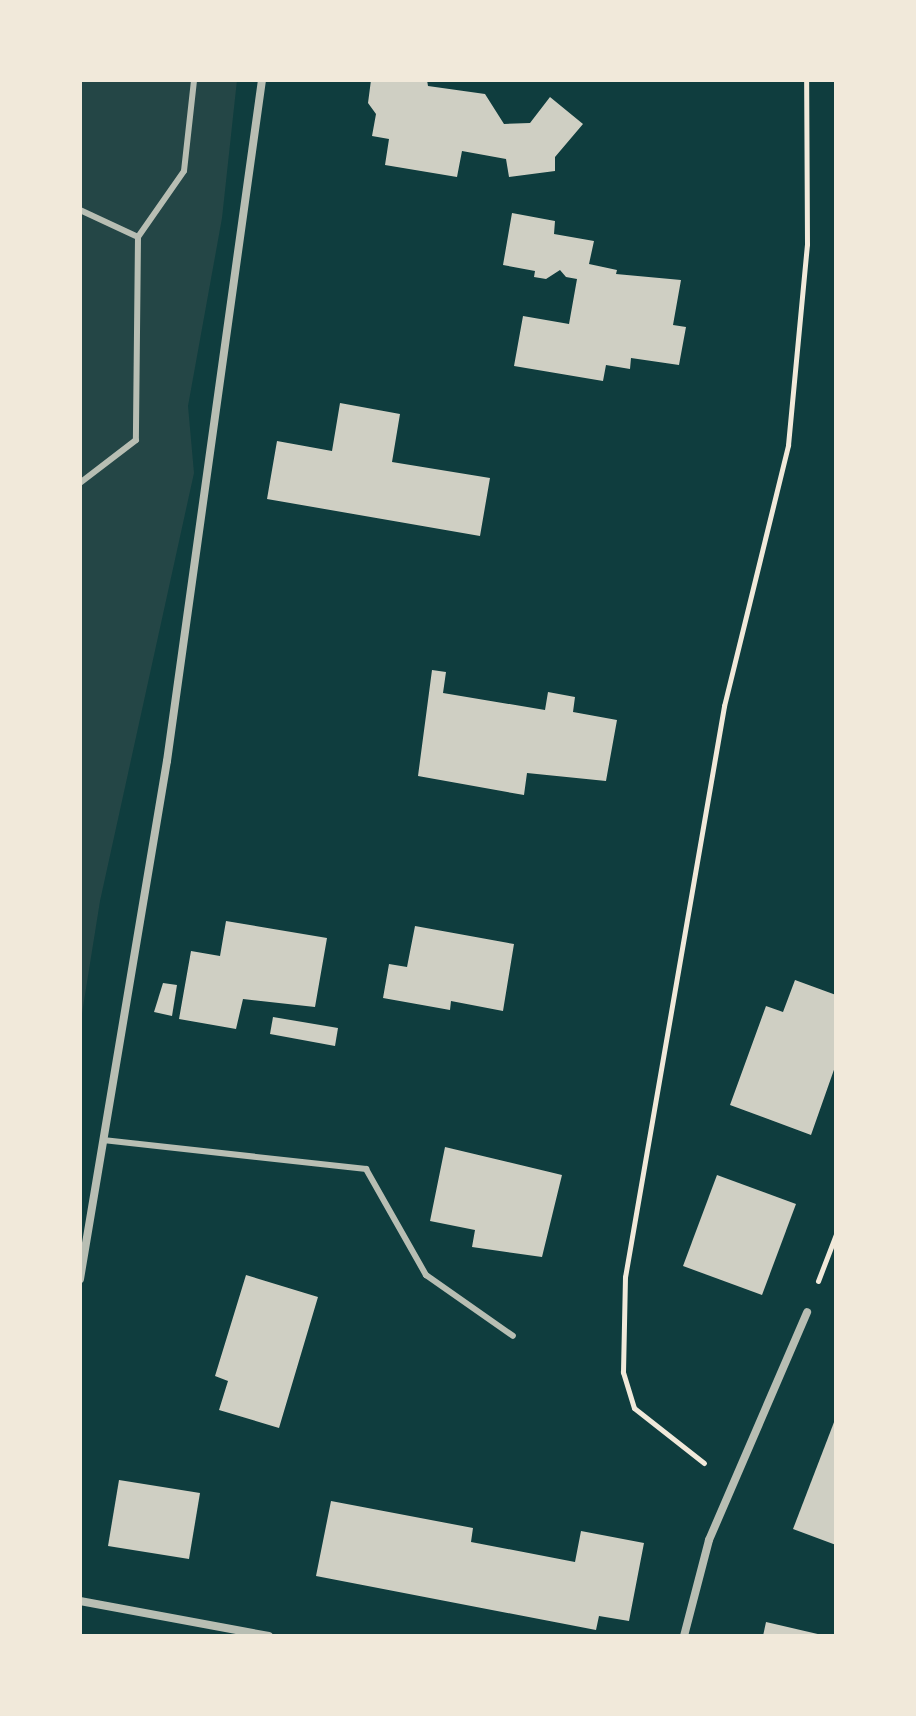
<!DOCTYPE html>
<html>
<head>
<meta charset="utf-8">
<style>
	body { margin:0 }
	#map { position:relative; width:916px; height:1716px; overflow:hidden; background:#0f3d3e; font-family:Raleway,sans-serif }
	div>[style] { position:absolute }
	.green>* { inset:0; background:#244646 }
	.building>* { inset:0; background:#cfcfc3 }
	.path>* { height:5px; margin:-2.5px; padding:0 2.5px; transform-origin:2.5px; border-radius:2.5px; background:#f1e9da }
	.service>* { height:6px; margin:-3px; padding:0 3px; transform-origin:3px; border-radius:3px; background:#b8beb3 }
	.minor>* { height:8px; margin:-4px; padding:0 4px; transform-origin:4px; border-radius:4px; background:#b8beb3 }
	span { translate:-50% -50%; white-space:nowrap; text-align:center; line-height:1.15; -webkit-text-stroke:7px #f1e9da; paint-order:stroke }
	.frame { position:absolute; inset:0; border:82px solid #f1e9da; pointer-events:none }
</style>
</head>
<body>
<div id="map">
	<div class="green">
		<i style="clip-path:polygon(80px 80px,237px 80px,222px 218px,188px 406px,194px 473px,100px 901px,80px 1026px)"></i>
	</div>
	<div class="building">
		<i style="clip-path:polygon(371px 80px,427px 80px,428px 86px,485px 94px,504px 124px,530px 123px,550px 97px,583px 124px,555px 157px,555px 171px,509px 177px,506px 159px,462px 151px,457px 177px,385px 165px,389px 139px,372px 136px,376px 114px,368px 103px)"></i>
		<i style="clip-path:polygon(512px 213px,555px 221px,554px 234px,594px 241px,589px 264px,617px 270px,616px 274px,681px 280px,673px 325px,686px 327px,679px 365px,631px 358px,630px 369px,606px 365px,603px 381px,514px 366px,523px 316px,569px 324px,577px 279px,566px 277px,560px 270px,546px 279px,534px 277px,535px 271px,503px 265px)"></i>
		<i style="clip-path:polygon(340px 403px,400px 414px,392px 462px,490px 478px,480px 536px,267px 499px,277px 441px,332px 451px)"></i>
		<i style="clip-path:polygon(432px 670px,446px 672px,443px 693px,545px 710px,548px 692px,575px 697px,573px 712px,617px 720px,606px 781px,527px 773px,524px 795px,418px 776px)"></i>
		<i style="clip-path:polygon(226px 921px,327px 938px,315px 1007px,243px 999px,236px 1029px,179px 1019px,191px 951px,220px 956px)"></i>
		<i style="clip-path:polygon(415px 926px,514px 944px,503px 1011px,451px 1001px,450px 1010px,383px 998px,389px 964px,407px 967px)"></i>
		<i style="clip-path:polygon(795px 980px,836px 995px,836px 1064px,811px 1135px,730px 1105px,766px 1006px,783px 1012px)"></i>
		<i style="clip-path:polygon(163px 983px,177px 985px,172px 1016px,154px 1012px)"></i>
		<i style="clip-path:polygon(273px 1017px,338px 1028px,335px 1046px,270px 1034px)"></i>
		<i style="clip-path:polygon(445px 1147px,562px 1175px,542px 1257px,472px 1247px,475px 1230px,430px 1221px)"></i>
		<i style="clip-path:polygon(717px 1175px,796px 1204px,762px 1295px,683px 1266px)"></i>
		<i style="clip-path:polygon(246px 1275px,318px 1297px,279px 1428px,219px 1410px,228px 1381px,215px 1376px)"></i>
		<i style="clip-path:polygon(836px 1417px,836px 1545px,793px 1529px)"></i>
		<i style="clip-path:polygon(119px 1480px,200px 1493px,189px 1559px,108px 1546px)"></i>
		<i style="clip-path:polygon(331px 1501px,473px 1528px,471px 1542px,575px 1562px,581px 1531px,644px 1543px,629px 1621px,599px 1616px,596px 1630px,316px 1576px)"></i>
		<i style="clip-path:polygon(766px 1622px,822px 1635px,822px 1636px,763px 1636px)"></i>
	</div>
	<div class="path">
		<i style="left:818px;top:1281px;width:50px;rotate:-69deg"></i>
		<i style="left:704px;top:1463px;width:89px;rotate:-141.8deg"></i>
		<i style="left:634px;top:1408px;width:38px;rotate:-107deg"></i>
		<i style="left:623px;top:1372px;width:95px;rotate:-88.8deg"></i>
		<i style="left:625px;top:1277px;width:580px;rotate:-80.16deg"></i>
		<i style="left:724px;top:706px;width:269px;rotate:-76.2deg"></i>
		<i style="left:788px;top:445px;width:202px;rotate:-84.6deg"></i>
		<i style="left:807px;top:244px;width:164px;rotate:-90.3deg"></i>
	</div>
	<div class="service">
		<i style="left:80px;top:210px;width:64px;rotate:25deg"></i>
		<i style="left:138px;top:237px;width:203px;rotate:90.6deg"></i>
		<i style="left:136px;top:440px;width:71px;rotate:142.5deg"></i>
		<i style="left:138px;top:237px;width:80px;rotate:-55.1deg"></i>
		<i style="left:184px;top:171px;width:92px;rotate:-83.7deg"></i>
		<i style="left:103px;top:1140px;width:265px;rotate:6.3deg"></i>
		<i style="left:366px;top:1169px;width:122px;rotate:60.5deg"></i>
		<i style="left:426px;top:1275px;width:106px;rotate:35deg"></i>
	</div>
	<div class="minor">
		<i style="left:80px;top:1279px;width:525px;rotate:-80.47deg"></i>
		<i style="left:167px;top:761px;width:688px;rotate:-82.06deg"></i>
		<i style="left:80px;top:1601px;width:192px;rotate:10.5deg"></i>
		<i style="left:684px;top:1636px;width:99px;rotate:-75.4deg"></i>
		<i style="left:709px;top:1540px;width:248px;rotate:-66.7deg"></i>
	</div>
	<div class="frame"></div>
</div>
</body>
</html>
